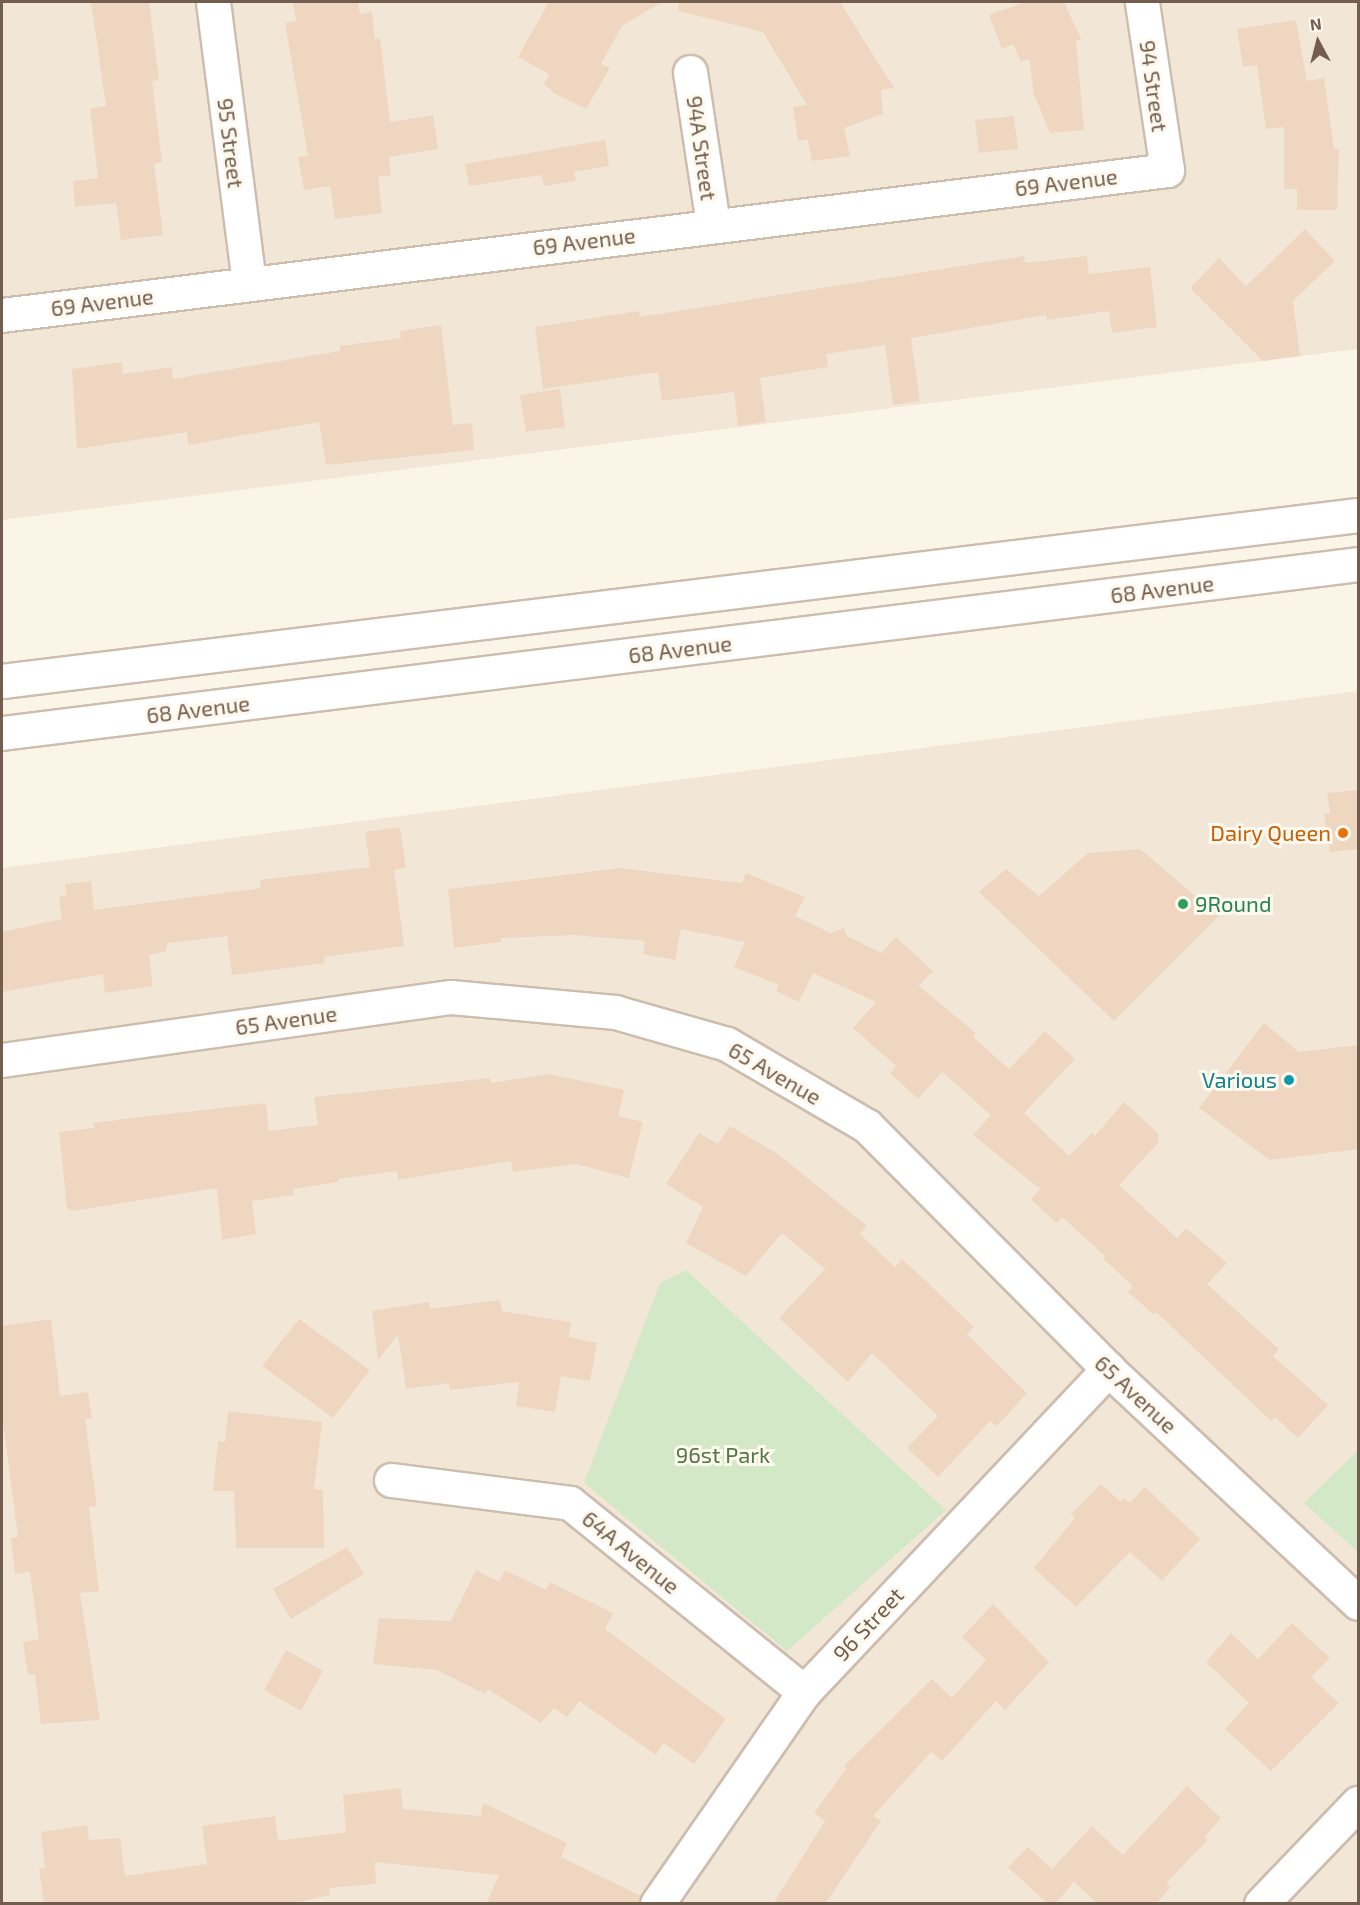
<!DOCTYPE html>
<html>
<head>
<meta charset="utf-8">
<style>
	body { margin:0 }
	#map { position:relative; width:1360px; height:1905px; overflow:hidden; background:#fbf5e8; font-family:"Exo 2",sans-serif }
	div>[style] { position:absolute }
	.residential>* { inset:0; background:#f2e7d7 }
	.green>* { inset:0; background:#d2e8c7 }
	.building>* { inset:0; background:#efd6c1 }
	.roads { filter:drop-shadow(2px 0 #ccbdaf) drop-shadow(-2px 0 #ccbdaf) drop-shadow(0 2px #ccbdaf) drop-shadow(0 -2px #ccbdaf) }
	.street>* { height:33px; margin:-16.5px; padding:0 16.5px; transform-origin:16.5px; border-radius:16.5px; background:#fff }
	.secondary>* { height:33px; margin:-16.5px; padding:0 16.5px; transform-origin:16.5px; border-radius:16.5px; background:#fff }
	.dots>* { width:16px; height:16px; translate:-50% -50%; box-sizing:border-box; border:3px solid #fef9ee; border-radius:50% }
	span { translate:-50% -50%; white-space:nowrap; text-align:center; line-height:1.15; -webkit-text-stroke:6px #fef9ee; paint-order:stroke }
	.street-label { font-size:22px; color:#735d4e }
	.food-label { font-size:22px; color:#c56008 }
	.right { translate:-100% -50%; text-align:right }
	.leisure-label { font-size:22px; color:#27864d }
	.left { translate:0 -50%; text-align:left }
	.culture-label { font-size:22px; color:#0d838f }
	.park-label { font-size:22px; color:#527846 }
	.frame { position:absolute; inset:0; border:3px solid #735d4e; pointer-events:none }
	.north { position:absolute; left:1288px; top:12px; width:60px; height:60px; -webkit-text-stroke:4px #fef9ee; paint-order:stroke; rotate:353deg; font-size:16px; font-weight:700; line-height:24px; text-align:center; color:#735d4e }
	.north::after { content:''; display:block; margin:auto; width:21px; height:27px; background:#735d4e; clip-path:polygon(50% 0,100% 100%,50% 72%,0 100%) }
</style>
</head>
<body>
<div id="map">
	<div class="residential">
		<i style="clip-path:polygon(2px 2px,1358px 2px,1358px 349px,2px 520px)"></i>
		<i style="clip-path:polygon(1358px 691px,1358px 1903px,2px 1903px,2px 868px)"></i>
	</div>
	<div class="green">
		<i style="clip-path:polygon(686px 1270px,946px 1510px,787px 1651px,584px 1483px,660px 1283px)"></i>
		<i style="clip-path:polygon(1358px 1450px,1358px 1552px,1304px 1503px)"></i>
	</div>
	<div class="building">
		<i style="clip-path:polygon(91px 2px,149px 2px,159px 80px,152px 81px,162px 162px,154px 164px,163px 235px,121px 240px,116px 203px,75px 207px,73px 181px,98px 178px,90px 109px,106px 106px)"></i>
		<i style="clip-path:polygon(293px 2px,358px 2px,360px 14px,372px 12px,375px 39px,380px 38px,390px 122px,433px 115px,438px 149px,389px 157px,391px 175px,378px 177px,382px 213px,335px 219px,330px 186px,304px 190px,298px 157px,308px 156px,285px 23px,296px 21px)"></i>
		<i style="clip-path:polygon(549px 2px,662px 2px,622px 26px,601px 64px,610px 68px,586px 109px,554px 93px,544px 84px,549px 74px,518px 57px)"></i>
		<i style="clip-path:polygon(679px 2px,840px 2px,894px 88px,881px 90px,883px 114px,844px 128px,850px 156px,812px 161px,808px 140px,798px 141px,793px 107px,807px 105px,763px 32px,678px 11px)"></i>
		<i style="clip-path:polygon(1025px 2px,1064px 2px,1081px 39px,1076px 41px,1084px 130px,1050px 133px,1034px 94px,1029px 59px,1021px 62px,1013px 44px,1002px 49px,989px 15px)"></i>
		<i style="clip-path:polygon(1296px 20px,1307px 81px,1324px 78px,1334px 149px,1339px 149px,1337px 210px,1297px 210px,1297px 189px,1284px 189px,1284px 127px,1266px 129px,1257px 65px,1243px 67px,1237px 29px)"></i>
		<i style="clip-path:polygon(1014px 116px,1018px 149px,979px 153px,975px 120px)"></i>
		<i style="clip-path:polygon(605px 140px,609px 166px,574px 172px,576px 181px,544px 186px,542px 175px,469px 186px,465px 164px)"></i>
		<i style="clip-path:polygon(1305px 229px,1335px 261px,1293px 301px,1300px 356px,1263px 361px,1190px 288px,1219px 258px,1246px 286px)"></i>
		<i style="clip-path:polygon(1024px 256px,1025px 263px,1087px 256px,1089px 274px,1150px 267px,1157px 327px,1112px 333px,1109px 311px,1047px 320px,1046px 315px,911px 338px,920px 401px,893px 405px,885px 345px,826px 354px,828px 367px,760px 378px,766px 422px,738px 426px,734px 392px,662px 401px,658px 372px,543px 389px,535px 327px,639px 311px,640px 317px)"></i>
		<i style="clip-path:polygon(441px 325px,453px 425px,472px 423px,474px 450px,326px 465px,319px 422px,188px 445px,187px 432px,77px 449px,72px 369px,122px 362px,123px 374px,172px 367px,173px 379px,340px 351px,340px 346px,401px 338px,400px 331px)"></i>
		<i style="clip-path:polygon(560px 389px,565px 427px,526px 432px,520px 395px)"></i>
		<i style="clip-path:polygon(1359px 790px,1359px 849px,1330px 852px,1324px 814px,1330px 813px,1327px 793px)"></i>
		<i style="clip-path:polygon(400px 827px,406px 868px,394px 870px,404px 946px,324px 957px,325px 963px,232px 975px,227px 936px,168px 943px,165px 952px,149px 955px,153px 986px,105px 993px,103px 974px,2px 992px,2px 932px,62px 919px,59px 897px,67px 896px,65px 884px,91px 881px,94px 910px,261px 888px,260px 880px,370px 867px,365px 832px)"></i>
		<i style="clip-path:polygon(1140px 849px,1219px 916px,1114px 1021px,979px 892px,1006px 869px,1039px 896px,1088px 853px)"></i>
		<i style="clip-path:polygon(621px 868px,742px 883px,746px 873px,805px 897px,795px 916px,831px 933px,844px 928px,847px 936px,881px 953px,896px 937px,933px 971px,919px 986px,976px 1033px,973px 1037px,1009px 1069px,1045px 1031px,1075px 1059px,1024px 1113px,1069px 1156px,1092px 1133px,1095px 1136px,1124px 1102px,1158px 1133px,1158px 1143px,1119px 1185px,1177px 1238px,1186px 1228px,1227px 1263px,1207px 1284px,1279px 1349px,1273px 1356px,1328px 1405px,1298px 1438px,1275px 1417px,1271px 1421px,1156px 1312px,1153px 1314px,1128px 1292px,1133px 1286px,1103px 1259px,1105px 1256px,1062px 1217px,1056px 1223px,1031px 1199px,1040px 1189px,973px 1135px,991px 1115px,942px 1072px,918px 1099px,890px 1073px,896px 1066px,853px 1028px,876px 1002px,813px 973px,799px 1002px,776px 991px,779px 985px,734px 967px,745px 942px,681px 929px,675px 960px,643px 954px,645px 941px,574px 935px,501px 938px,501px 942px,454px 948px,448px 889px)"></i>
		<i style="clip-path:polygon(1264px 1023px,1299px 1052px,1359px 1045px,1359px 1149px,1270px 1160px,1199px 1108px)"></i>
		<i style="clip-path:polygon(549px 1074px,624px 1090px,618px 1116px,643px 1122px,629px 1178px,576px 1164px,513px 1172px,511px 1161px,398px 1180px,397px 1171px,338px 1179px,338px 1182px,293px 1189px,294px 1195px,252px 1201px,256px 1234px,222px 1240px,217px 1188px,73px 1211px,67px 1208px,59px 1132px,94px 1128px,93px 1123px,132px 1118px,266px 1103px,269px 1131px,318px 1125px,314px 1097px,490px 1078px,491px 1083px)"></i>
		<i style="clip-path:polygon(730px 1126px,778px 1154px,867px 1226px,860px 1234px,895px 1267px,902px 1259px,928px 1283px,974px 1327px,967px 1334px,1027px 1393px,997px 1426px,990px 1421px,938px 1477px,907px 1448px,938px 1416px,872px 1353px,848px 1382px,779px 1318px,825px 1269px,782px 1233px,746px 1276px,686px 1243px,703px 1207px,666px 1184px,699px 1133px,718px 1144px)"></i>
		<i style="clip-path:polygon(500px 1300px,502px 1311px,571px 1322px,569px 1337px,597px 1343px,590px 1381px,561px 1376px,555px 1412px,516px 1406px,519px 1382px,450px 1390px,449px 1383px,406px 1389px,398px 1334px,378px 1360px,372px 1311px,429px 1302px,430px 1309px)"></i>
		<i style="clip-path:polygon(51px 1319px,60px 1396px,88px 1392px,92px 1419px,85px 1419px,97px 1506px,89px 1507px,99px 1591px,80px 1593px,100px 1720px,41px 1724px,35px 1674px,28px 1675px,23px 1642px,39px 1639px,30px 1572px,15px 1574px,11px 1538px,18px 1537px,2px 1414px,2px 1326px)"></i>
		<i style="clip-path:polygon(299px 1319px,370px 1370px,333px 1418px,262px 1366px)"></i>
		<i style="clip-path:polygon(228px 1411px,322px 1422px,314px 1489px,323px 1490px,324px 1548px,236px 1548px,234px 1491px,213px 1491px,218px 1441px,225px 1442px)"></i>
		<i style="clip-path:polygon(1101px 1484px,1121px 1502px,1124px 1498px,1130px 1503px,1145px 1487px,1200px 1539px,1162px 1581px,1130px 1552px,1076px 1607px,1034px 1568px,1075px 1518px,1071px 1514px)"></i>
		<i style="clip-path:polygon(347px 1547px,364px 1574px,291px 1619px,273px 1589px)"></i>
		<i style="clip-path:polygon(476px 1570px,499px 1582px,505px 1570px,546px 1590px,550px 1582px,613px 1613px,605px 1629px,726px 1719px,694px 1764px,663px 1743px,656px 1755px,579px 1701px,567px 1717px,554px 1708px,541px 1723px,488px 1689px,485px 1694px,437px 1670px,373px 1664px,379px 1618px,451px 1621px)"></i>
		<i style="clip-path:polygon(993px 1604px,1049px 1662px,1005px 1710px,996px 1701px,942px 1761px,931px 1752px,873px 1816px,881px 1821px,825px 1904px,773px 1904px,825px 1821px,814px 1813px,847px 1768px,844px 1766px,932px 1679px,952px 1698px,986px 1660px,962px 1637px)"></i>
		<i style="clip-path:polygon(1292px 1623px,1330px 1658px,1311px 1677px,1339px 1703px,1271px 1771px,1225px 1729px,1249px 1703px,1206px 1662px,1231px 1633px,1258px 1659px)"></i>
		<i style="clip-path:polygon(286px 1650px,323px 1671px,301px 1711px,264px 1690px)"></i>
		<i style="clip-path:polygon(1187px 1786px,1221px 1818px,1205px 1837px,1208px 1840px,1166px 1883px,1171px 1887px,1156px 1904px,1098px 1904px,1074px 1882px,1055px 1904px,1048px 1904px,1008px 1867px,1028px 1847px,1052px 1869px,1092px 1826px,1123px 1855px)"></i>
		<i style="clip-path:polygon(401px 1788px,403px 1809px,481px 1816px,483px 1803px,567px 1843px,561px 1857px,641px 1896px,638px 1904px,486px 1904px,499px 1875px,375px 1862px,376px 1884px,329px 1888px,330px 1895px,289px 1904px,44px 1904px,39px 1869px,45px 1868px,41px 1832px,87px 1825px,89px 1840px,120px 1838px,125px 1876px,207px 1864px,202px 1826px,275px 1816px,278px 1841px,346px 1832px,343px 1795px)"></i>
	</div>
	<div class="roads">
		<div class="street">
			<i style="left:213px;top:2px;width:284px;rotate:82.7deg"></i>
			<i style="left:690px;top:72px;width:154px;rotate:81.4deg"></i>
			<i style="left:2px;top:315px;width:1174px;rotate:-7.09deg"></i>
			<i style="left:1167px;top:170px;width:170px;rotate:-98.5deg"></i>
			<i style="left:2px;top:1060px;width:453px;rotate:-8deg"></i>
			<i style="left:451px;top:997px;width:165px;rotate:5.2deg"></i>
			<i style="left:615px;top:1012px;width:116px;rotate:15.9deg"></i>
			<i style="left:727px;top:1044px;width:162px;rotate:30.4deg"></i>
			<i style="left:867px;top:1126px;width:342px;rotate:45.2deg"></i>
			<i style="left:1108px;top:1369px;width:342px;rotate:43.1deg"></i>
			<i style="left:391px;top:1480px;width:180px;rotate:7.3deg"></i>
			<i style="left:570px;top:1503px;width:301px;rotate:38.9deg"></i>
			<i style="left:657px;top:1904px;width:258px;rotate:-55.3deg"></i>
			<i style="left:804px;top:1692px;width:444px;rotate:-46.7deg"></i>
		</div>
		<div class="secondary">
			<i style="left:2px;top:681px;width:1366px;rotate:-6.98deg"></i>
			<i style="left:2px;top:733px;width:1366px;rotate:-7.1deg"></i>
			<i style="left:1261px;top:1904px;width:140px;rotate:-46.2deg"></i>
		</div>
	</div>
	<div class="dots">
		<i style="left:1343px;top:833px;background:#e8710a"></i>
		<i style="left:1183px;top:904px;background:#2e9e5b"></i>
		<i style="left:1289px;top:1080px;background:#0f9aa8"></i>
	</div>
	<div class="street-label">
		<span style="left:1154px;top:86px;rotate:82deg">94 Street</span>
		<span style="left:231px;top:143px;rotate:83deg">95 Street</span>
		<span style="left:702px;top:148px;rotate:82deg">94A Street</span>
		<span style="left:1066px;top:182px;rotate:-7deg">69 Avenue</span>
		<span style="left:584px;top:241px;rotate:-7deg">69 Avenue</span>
		<span style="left:102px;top:302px;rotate:-7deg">69 Avenue</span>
		<span style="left:1162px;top:589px;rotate:-7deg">68 Avenue</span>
		<span style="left:680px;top:649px;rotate:-7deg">68 Avenue</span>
		<span style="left:198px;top:709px;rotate:-7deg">68 Avenue</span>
		<span style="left:286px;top:1020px;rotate:-8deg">65 Avenue</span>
		<span style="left:775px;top:1073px;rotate:30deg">65 Avenue</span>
		<span style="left:1136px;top:1394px;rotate:43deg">65 Avenue</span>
		<span style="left:631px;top:1552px;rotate:39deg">64A Avenue</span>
		<span style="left:868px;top:1624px;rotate:-47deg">96 Street</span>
	</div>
	<div class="food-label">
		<span class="right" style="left:1331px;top:833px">Dairy Queen</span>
	</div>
	<div class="leisure-label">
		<span class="left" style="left:1195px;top:904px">9Round</span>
	</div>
	<div class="culture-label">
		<span class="right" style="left:1277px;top:1080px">Various</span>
	</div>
	<div class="park-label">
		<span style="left:723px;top:1455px">96st Park</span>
	</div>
	<div class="frame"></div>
	<div class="north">N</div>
</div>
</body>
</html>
